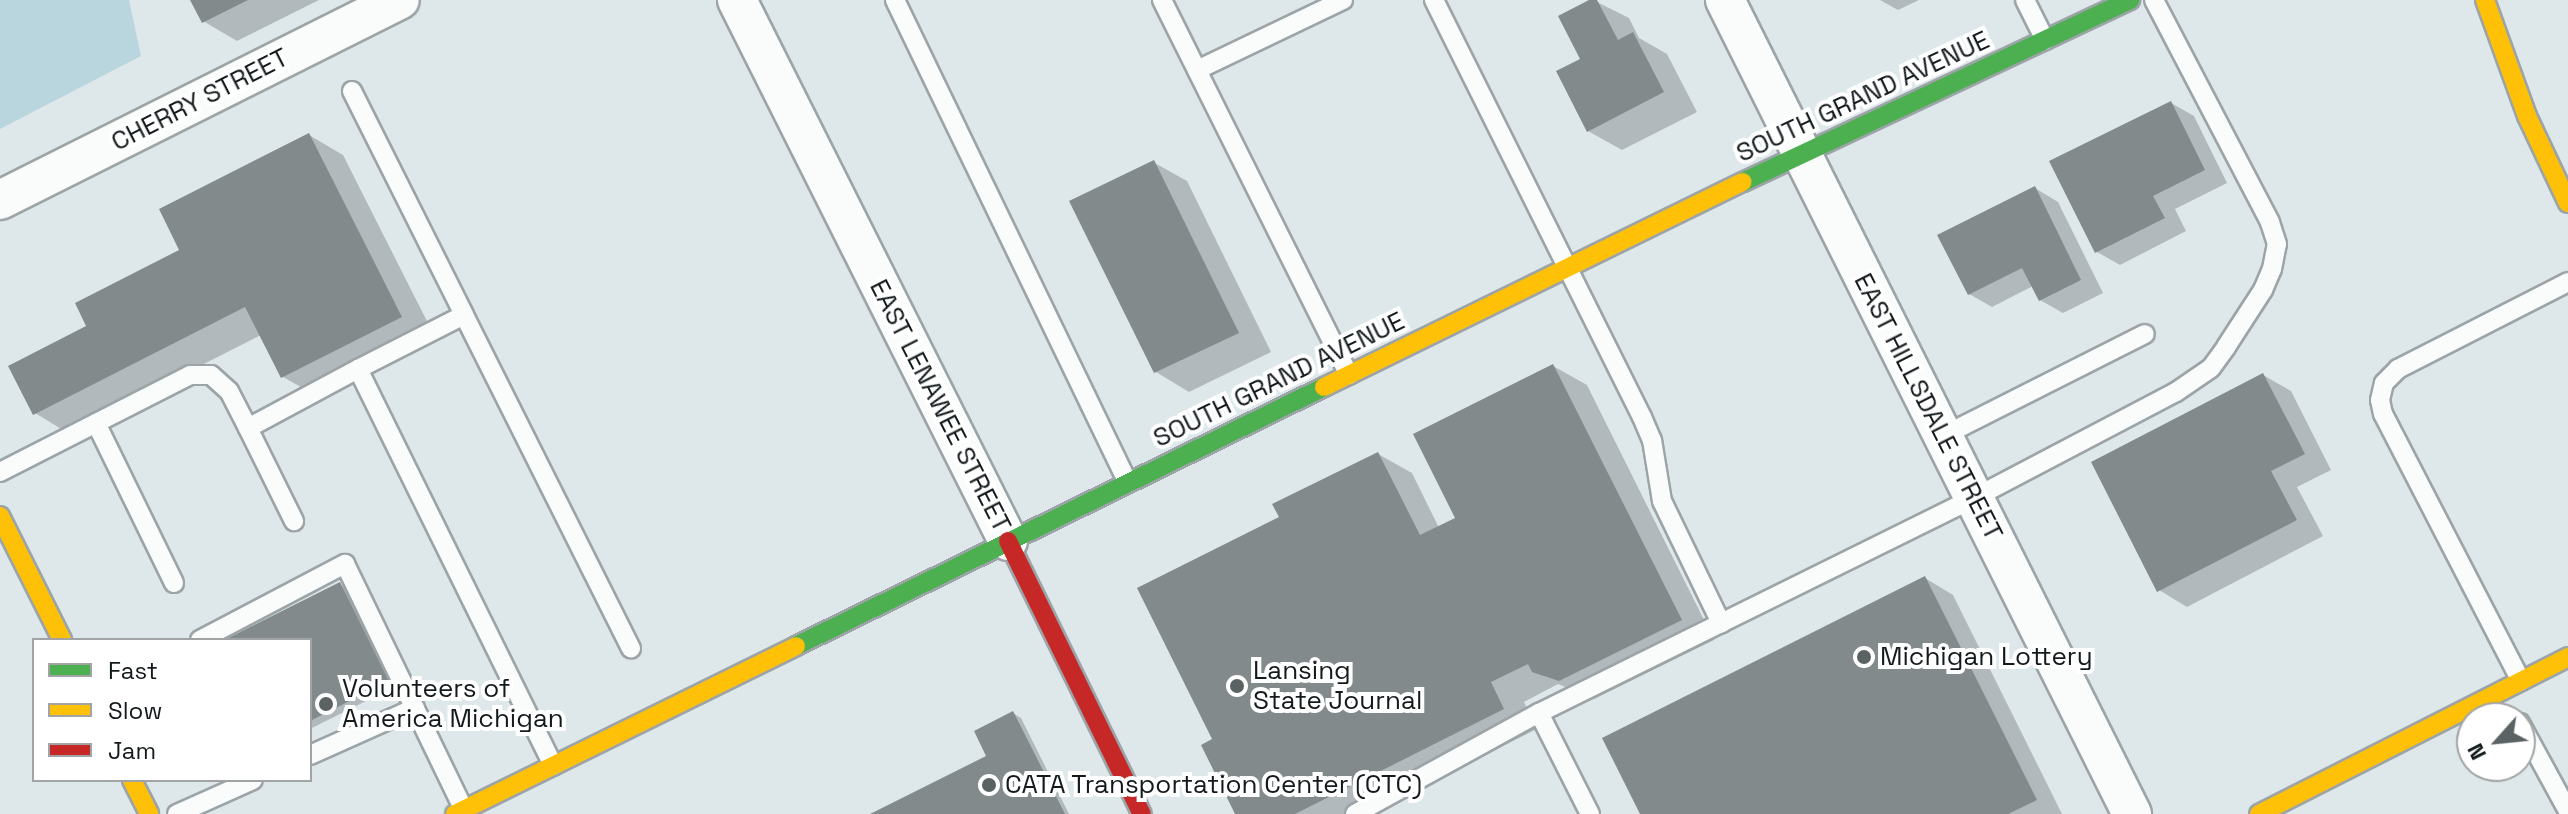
<!DOCTYPE html>
<html>
<head>
<meta charset="utf-8">
<style>
	body { margin:0 }
	#map { position:relative; width:2568px; height:814px; overflow:hidden; background:#dee8eb; font-family:"Space Grotesk",sans-serif }
	div>[style] { position:absolute }
	.green>* { inset:0; background:#b9d6df }
	.shadow>* { inset:0; background:#0003 }
	.building>* { inset:0; background:#838a8c }
	.roads { filter:drop-shadow(2px 0 #9ca4a7) drop-shadow(-2px 0 #9ca4a7) drop-shadow(0 2px #9ca4a7) drop-shadow(0 -2px #9ca4a7) }
	.lane>* { height:18px; margin:-9px; padding:0 9px; transform-origin:9px; border-radius:9px; background:#fafcfc }
	.street>* { height:38px; margin:-19px; padding:0 19px; transform-origin:19px; border-radius:19px; background:#fafcfc }
	.fast>* { height:18px; margin:-9px; padding:0 9px; transform-origin:9px; border-radius:9px; background:#4caf50 }
	.slow>* { height:18px; margin:-9px; padding:0 9px; transform-origin:9px; border-radius:9px; background:#ffc107 }
	.jam>* { height:18px; margin:-9px; padding:0 9px; transform-origin:9px; border-radius:9px; background:#c62828 }
	.dots>* { width:22px; height:22px; translate:-50% -50%; box-sizing:border-box; border:4px solid #fff; border-radius:50% }
	span { translate:-50% -50%; white-space:nowrap; text-align:center; line-height:1.15; -webkit-text-stroke:8px #fff; paint-order:stroke }
	.street-label { font-size:26px; color:#131a1c }
	.poi-label { font-size:26px; color:#131a1c }
	.left { translate:0 -50%; text-align:left }
	.legend { position:absolute; left:32px; top:638px; width:280px; height:144px; box-sizing:border-box; background:#fff; border:2px solid #a1a3a4; margin:0; padding:10px 14px; list-style:none; font-size:24px; color:#131a1c }
	.legend li { display:flex; align-items:center; gap:16px; height:40px }
	.legend b { width:40px; border:2px solid #a1a3a4 }
	.north { position:absolute; left:2456px; top:702px; width:80px; height:80px; box-sizing:border-box; background:#fff; border:2px solid #a1a3a4; border-radius:50%; rotate:243deg; font-size:22px; font-weight:700; line-height:32px; text-align:center; color:#131a1c }
	.north::after { content:''; display:block; margin:auto; width:28px; height:36px; background:#5a6264; clip-path:polygon(50% 0,100% 100%,50% 72%,0 100%) }
</style>
</head>
<body>
<div id="map">
	<div class="green">
		<i style="clip-path:polygon(0 0,129px 0,141px 56px,0 129px)"></i>
	</div>
	<div class="shadow">
		<i style="clip-path:polygon(193px 0,319px 0,237px 41px,203px 21px)"></i>
		<i style="clip-path:polygon(1593px 0,1629px 18px,1639px 38px,1667px 54px,1697px 112px,1622px 150px,1588px 131px,1582px 60px)"></i>
		<i style="clip-path:polygon(1880px 0,1919px 0,1898px 10px)"></i>
		<i style="clip-path:polygon(2171px 103px,2194px 116px,2227px 183px,2175px 209px,2186px 231px,2120px 265px,2097px 252px)"></i>
		<i style="clip-path:polygon(309px 135px,343px 155px,435px 337px,317px 396px,283px 377px,261px 335px,68px 433px,35px 413px,89px 327px,182px 251px)"></i>
		<i style="clip-path:polygon(1153px 162px,1187px 181px,1271px 352px,1189px 392px,1156px 372px)"></i>
		<i style="clip-path:polygon(2035px 188px,2058px 202px,2103px 293px,2063px 313px,2040px 300px,2033px 286px,1992px 307px,1969px 294px)"></i>
		<i style="clip-path:polygon(1553px 366px,1587px 385px,1714px 640px,1594px 699px,1558px 684px,1524px 702px,1537px 729px,1366px 814px,1238px 814px,1215px 740px,1281px 518px,1378px 454px,1412px 473px,1439px 528px,1458px 519px)"></i>
		<i style="clip-path:polygon(2263px 375px,2291px 391px,2331px 470px,2297px 487px,2323px 536px,2187px 607px,2159px 590px)"></i>
		<i style="clip-path:polygon(1925px 578px,1953px 595px,2062px 814px,1642px 814px)"></i>
		<i style="clip-path:polygon(340px 585px,348px 589px,396px 686px,310px 729px,310px 640px,229px 640px)"></i>
		<i style="clip-path:polygon(1013px 713px,1021px 718px,1069px 814px,874px 814px,989px 756px)"></i>
	</div>
	<div class="building">
		<i style="clip-path:polygon(190px 0,248px 0,202px 23px)"></i>
		<i style="clip-path:polygon(1589px 0,1597px 0,1618px 40px,1633px 32px,1664px 92px,1587px 132px,1556px 71px,1580px 59px,1558px 16px)"></i>
		<i style="clip-path:polygon(2171px 101px,2205px 170px,2153px 196px,2165px 218px,2095px 253px,2049px 161px)"></i>
		<i style="clip-path:polygon(309px 133px,402px 317px,281px 378px,245px 307px,33px 415px,8px 366px,86px 326px,75px 303px,179px 250px,159px 209px)"></i>
		<i style="clip-path:polygon(1154px 160px,1239px 333px,1154px 373px,1069px 201px)"></i>
		<i style="clip-path:polygon(2035px 186px,2081px 280px,2039px 301px,2022px 268px,1968px 295px,1937px 235px)"></i>
		<i style="clip-path:polygon(1553px 364px,1682px 620px,1559px 681px,1532px 672px,1528px 664px,1491px 682px,1504px 709px,1295px 814px,1235px 814px,1201px 745px,1212px 739px,1137px 588px,1279px 517px,1272px 504px,1378px 452px,1420px 535px,1455px 518px,1413px 434px)"></i>
		<i style="clip-path:polygon(2263px 373px,2305px 454px,2271px 471px,2297px 520px,2157px 592px,2091px 462px)"></i>
		<i style="clip-path:polygon(1925px 576px,2037px 800px,2008px 814px,1640px 814px,1602px 738px)"></i>
		<i style="clip-path:polygon(340px 582px,389px 681px,310px 721px,310px 640px,224px 640px)"></i>
		<i style="clip-path:polygon(1013px 711px,1065px 814px,870px 814px,986px 756px,974px 731px)"></i>
	</div>
	<div class="roads">
		<div class="lane">
			<i style="left:895px;top:0;width:536px;rotate:64.25deg"></i>
			<i style="left:1162px;top:0;width:419px;rotate:63.5deg"></i>
			<i style="left:1434px;top:0;width:466px;rotate:63.5deg"></i>
			<i style="left:1642px;top:417px;width:25px;rotate:67deg"></i>
			<i style="left:1652px;top:440px;width:62px;rotate:80.7deg"></i>
			<i style="left:1662px;top:501px;width:136px;rotate:64.2deg"></i>
			<i style="left:2025px;top:0;width:45px;rotate:63.4deg"></i>
			<i style="left:1197px;top:70px;width:162px;rotate:-25.6deg"></i>
			<i style="left:352px;top:91px;width:250px;rotate:63.4deg"></i>
			<i style="left:464px;top:315px;width:119px;rotate:153deg"></i>
			<i style="left:358px;top:369px;width:442px;rotate:63.8deg"></i>
			<i style="left:464px;top:315px;width:373px;rotate:63.4deg"></i>
			<i style="left:96px;top:423px;width:178px;rotate:64deg"></i>
			<i style="left:248px;top:428px;width:104px;rotate:63.7deg"></i>
			<i style="left:1943px;top:436px;width:226px;rotate:-26.8deg"></i>
			<i style="left:0;top:472px;width:213px;rotate:-27deg"></i>
			<i style="left:190px;top:375px;width:21px"></i>
			<i style="left:211px;top:375px;width:24px;rotate:42deg"></i>
			<i style="left:229px;top:391px;width:42px;rotate:62.8deg"></i>
			<i style="left:248px;top:428px;width:125px;rotate:-28.2deg"></i>
			<i style="left:200px;top:640px;width:164px;rotate:-27.7deg"></i>
			<i style="left:345px;top:564px;width:273px;rotate:64.2deg"></i>
			<i style="left:2521px;top:681px;width:301px;rotate:-117.3deg"></i>
			<i style="left:2383px;top:414px;width:14px;rotate:-102deg"></i>
			<i style="left:2380px;top:400px;width:17px;rotate:-77deg"></i>
			<i style="left:2384px;top:383px;width:20px;rotate:-45deg"></i>
			<i style="left:2398px;top:369px;width:191px;rotate:-27.1deg"></i>
			<i style="left:2520px;top:723px;width:100px;rotate:61.4deg"></i>
			<i style="left:310px;top:755px;width:115px;rotate:-24.1deg"></i>
			<i style="left:177px;top:814px;width:83px;rotate:-24.1deg"></i>
			<i style="left:1355px;top:814px;width:210px;rotate:-28.8deg"></i>
			<i style="left:1590px;top:814px;width:113px;rotate:-116.8deg"></i>
			<i style="left:1539px;top:713px;width:485px;rotate:-26.3deg"></i>
			<i style="left:1974px;top:498px;width:228px;rotate:-27.7deg"></i>
			<i style="left:2176px;top:392px;width:42px;rotate:-34.4deg"></i>
			<i style="left:2211px;top:368px;width:26px;rotate:-54deg"></i>
			<i style="left:2226px;top:347px;width:68px;rotate:-57deg"></i>
			<i style="left:2263px;top:290px;width:23px;rotate:-67deg"></i>
			<i style="left:2272px;top:269px;width:25px;rotate:-79deg"></i>
			<i style="left:2277px;top:244px;width:23px;rotate:-108deg"></i>
			<i style="left:2270px;top:222px;width:250px;rotate:-117.6deg"></i>
		</div>
		<div class="street">
			<i style="left:737px;top:0;width:605px;rotate:63.39deg"></i>
			<i style="left:1725px;top:0;width:910px;rotate:63.43deg"></i>
			<i style="left:0;top:200px;width:447px;rotate:-26.6deg"></i>
		</div>
		<div class="fast">
			<i style="left:1743px;top:182px;width:428px;rotate:-25.2deg"></i>
			<i style="left:796px;top:646px;width:588px;rotate:-26.13deg"></i>
		</div>
		<div class="slow">
			<i style="left:2485px;top:0;width:123px;rotate:70.1deg"></i>
			<i style="left:2527px;top:116px;width:96px;rotate:64.8deg"></i>
			<i style="left:1324px;top:387px;width:466px;rotate:-26.1deg"></i>
			<i style="left:0;top:516px;width:139px;rotate:63.4deg"></i>
			<i style="left:132px;top:780px;width:38px;rotate:63deg"></i>
			<i style="left:455px;top:814px;width:380px;rotate:-26.2deg"></i>
			<i style="left:2259px;top:814px;width:347px;rotate:-26.9deg"></i>
		</div>
		<div class="jam">
			<i style="left:1008px;top:541px;width:304px;rotate:63.9deg"></i>
		</div>
	</div>
	<div class="dots">
		<i style="left:1864px;top:657px;background:#5a6264"></i>
		<i style="left:1237px;top:686px;background:#5a6264"></i>
		<i style="left:326px;top:704px;background:#5a6264"></i>
		<i style="left:989px;top:785px;background:#5a6264"></i>
	</div>
	<div class="street-label">
		<span style="left:1863px;top:97px;rotate:-25deg">SOUTH GRAND AVENUE</span>
		<span style="left:200px;top:100px;rotate:-27deg">CHERRY STREET</span>
		<span style="left:1279px;top:380px;rotate:-26deg">SOUTH GRAND AVENUE</span>
		<span style="left:940px;top:406px;rotate:63deg">EAST LENAWEE STREET</span>
		<span style="left:1928px;top:407px;rotate:63deg">EAST HILLSDALE STREET</span>
	</div>
	<div class="poi-label">
		<span class="left" style="left:1880px;top:657px">Michigan Lottery</span>
		<span class="left" style="left:1253px;top:686px">Lansing<br>State Journal</span>
		<span class="left" style="left:342px;top:704px">Volunteers of<br>America Michigan</span>
		<span class="left" style="left:1005px;top:785px">CATA Transportation Center (CTC)</span>
	</div>
	<ul class="legend">
	<li><b style="height:10px;background:#4caf50"></b>Fast</li>
	<li><b style="height:10px;background:#ffc107"></b>Slow</li>
	<li><b style="height:10px;background:#c62828"></b>Jam</li>
	</ul>
	<div class="north">N</div>
</div>
</body>
</html>
